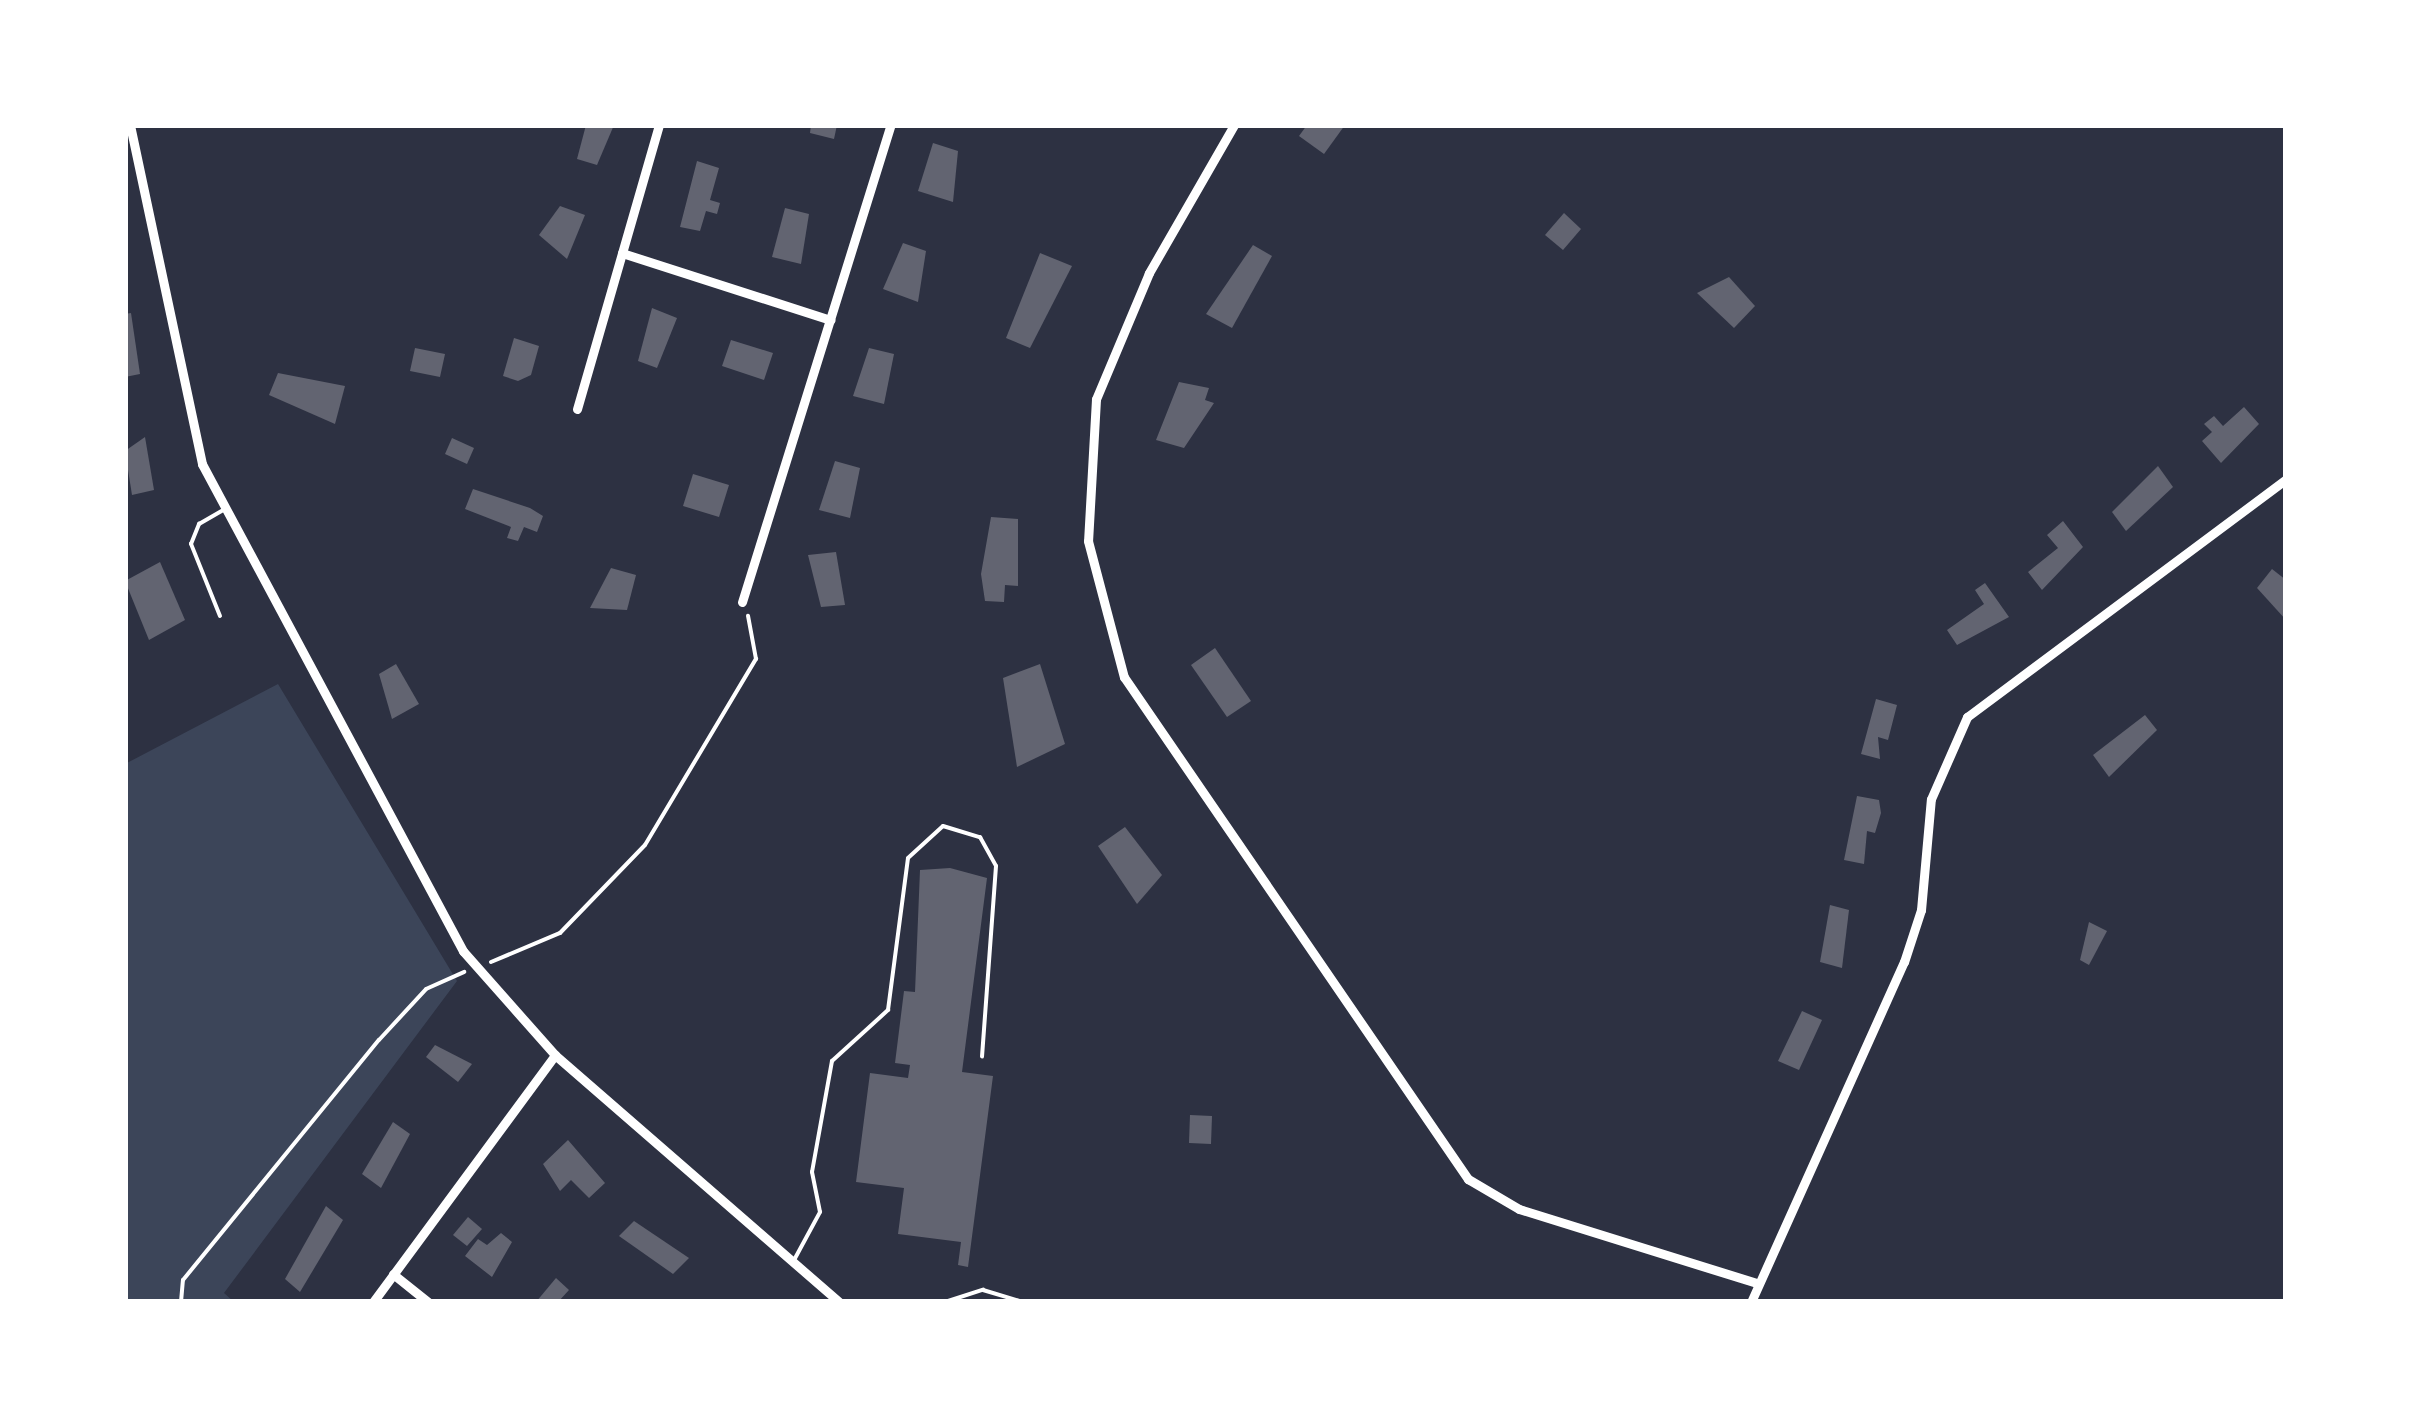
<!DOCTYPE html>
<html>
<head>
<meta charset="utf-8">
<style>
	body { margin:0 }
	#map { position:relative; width:2411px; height:1427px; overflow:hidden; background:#2d3142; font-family:Bitter,serif }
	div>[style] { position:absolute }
	.green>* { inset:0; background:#3c4559 }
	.building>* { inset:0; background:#626471 }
	.path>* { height:4px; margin:-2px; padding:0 2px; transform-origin:2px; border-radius:2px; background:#fff }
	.service>* { height:4px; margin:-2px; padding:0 2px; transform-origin:2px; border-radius:2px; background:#fff }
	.minor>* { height:9px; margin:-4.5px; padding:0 4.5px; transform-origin:4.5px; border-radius:4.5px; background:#fff }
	span { translate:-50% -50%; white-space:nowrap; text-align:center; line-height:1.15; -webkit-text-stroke:10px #fff; paint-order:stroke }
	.frame { position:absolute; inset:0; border:128px solid #fff; pointer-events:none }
</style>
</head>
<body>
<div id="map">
	<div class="green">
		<i style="clip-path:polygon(278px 684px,457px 981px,224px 1293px,234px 1302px,125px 1302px,125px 764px)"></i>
	</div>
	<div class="building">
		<i style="clip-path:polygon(586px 125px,614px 125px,597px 165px,577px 159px)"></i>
		<i style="clip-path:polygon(811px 125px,837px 125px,834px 139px,810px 133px)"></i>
		<i style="clip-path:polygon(1307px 125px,1345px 125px,1324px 154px,1299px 136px)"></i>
		<i style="clip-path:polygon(933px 143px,958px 151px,953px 202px,918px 191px)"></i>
		<i style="clip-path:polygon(697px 161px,719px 168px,710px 200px,720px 203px,717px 214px,706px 211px,700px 231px,680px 227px)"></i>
		<i style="clip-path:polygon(560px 206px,585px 215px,567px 259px,539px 235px)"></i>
		<i style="clip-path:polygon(785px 208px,809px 214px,801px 264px,772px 257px)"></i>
		<i style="clip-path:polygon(1564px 213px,1581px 229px,1563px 250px,1545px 235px)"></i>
		<i style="clip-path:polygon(903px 243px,926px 251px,918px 302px,883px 289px)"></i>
		<i style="clip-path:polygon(1253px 245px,1272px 256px,1232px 328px,1206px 314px)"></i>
		<i style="clip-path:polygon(1040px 253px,1072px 266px,1030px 348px,1006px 338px)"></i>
		<i style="clip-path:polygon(1729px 277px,1755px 306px,1734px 328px,1697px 293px)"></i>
		<i style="clip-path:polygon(652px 308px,677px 318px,657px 368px,638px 361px)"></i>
		<i style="clip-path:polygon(131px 313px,140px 374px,125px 377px,125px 314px)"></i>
		<i style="clip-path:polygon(514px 338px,539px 346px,531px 375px,518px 381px,503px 376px)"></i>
		<i style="clip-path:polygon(731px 340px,773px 353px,764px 380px,722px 366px)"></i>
		<i style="clip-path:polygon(415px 348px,445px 354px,440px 377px,410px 371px)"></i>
		<i style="clip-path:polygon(869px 348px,894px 354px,884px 404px,853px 396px)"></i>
		<i style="clip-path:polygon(278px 373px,345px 386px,335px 424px,269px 395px)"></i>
		<i style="clip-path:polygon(1179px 382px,1209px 388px,1205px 400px,1214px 403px,1184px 448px,1156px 440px)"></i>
		<i style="clip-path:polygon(2244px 407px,2259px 424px,2221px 463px,2202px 441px,2212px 432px,2204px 424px,2214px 416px,2223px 426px)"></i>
		<i style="clip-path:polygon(145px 437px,154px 490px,132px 495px,125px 451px)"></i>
		<i style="clip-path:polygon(452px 438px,474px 448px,467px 464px,445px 454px)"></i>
		<i style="clip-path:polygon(835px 461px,860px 468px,850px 518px,819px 510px)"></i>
		<i style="clip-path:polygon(2158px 466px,2173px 487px,2126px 531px,2112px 512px)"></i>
		<i style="clip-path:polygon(693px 474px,729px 485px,719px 517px,683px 506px)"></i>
		<i style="clip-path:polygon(473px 489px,530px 508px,543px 516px,537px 532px,524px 527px,518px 541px,507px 538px,511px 527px,465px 509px)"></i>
		<i style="clip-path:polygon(991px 517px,1018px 519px,1018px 586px,1005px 585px,1004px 602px,985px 601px,981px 574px)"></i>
		<i style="clip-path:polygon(2063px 521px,2083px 547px,2042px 590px,2028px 572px,2058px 548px,2047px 535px)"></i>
		<i style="clip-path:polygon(836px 552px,845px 605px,821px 607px,808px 555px)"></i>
		<i style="clip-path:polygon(160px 562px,185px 620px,149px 640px,125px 581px)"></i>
		<i style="clip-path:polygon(611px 568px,636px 575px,627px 610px,590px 608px)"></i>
		<i style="clip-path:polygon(2272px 569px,2286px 580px,2286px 620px,2257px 588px)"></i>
		<i style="clip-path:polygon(1985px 583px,2009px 617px,1957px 645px,1947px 630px,1984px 604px,1975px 590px)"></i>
		<i style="clip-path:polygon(1215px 648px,1251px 701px,1227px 717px,1191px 665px)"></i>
		<i style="clip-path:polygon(396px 664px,419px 704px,392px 719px,379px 674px)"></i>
		<i style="clip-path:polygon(1040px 664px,1065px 744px,1017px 767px,1003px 678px)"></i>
		<i style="clip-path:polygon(1876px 699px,1897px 705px,1888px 740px,1878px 737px,1880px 759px,1861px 754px)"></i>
		<i style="clip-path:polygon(2145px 715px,2157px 730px,2109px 777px,2093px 755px)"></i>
		<i style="clip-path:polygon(1857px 796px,1879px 800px,1881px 813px,1875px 833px,1867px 831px,1864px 864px,1844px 860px)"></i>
		<i style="clip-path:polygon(1125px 827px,1162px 875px,1137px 904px,1098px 846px)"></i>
		<i style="clip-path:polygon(950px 868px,987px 878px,962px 1072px,993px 1076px,968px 1267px,958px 1265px,961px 1242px,898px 1234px,904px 1188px,856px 1182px,870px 1073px,908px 1078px,910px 1065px,895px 1063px,904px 991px,915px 992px,920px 870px)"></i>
		<i style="clip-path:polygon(1830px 905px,1849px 910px,1842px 968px,1820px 962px)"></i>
		<i style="clip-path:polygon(2089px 922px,2107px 931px,2089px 965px,2080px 960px)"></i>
		<i style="clip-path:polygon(1802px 1011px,1822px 1020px,1799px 1070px,1778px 1061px)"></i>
		<i style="clip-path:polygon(435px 1045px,472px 1064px,458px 1082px,426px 1057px)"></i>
		<i style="clip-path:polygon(1190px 1115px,1212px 1116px,1211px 1144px,1189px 1143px)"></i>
		<i style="clip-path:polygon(393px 1122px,410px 1134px,381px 1188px,362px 1174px)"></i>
		<i style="clip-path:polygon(568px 1140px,605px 1183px,589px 1198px,571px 1180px,560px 1191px,543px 1164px)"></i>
		<i style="clip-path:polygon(326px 1206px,343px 1220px,300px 1292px,285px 1279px)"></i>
		<i style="clip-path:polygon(468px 1217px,482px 1229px,467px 1246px,453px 1235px)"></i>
		<i style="clip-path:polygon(634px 1221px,689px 1258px,673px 1274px,619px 1236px)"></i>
		<i style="clip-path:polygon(501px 1233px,512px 1242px,492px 1277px,465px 1256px,478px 1239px,487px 1245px)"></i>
		<i style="clip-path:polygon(556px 1278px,569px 1290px,558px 1302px,536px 1302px)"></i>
	</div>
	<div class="path">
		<i style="left:491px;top:962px;width:75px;rotate:-22.8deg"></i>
		<i style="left:560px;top:933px;width:122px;rotate:-46deg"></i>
		<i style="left:645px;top:845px;width:217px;rotate:-59.2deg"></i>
		<i style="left:756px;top:659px;width:44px;rotate:-100.5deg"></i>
		<i style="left:181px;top:1302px;width:22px;rotate:-85deg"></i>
		<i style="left:183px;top:1280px;width:310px;rotate:-50.8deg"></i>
		<i style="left:379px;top:1040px;width:69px;rotate:-47.3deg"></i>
		<i style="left:426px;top:989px;width:42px;rotate:-24.1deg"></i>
	</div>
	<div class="service">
		<i style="left:220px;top:616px;width:78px;rotate:-111.9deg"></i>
		<i style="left:191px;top:544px;width:22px;rotate:-68deg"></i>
		<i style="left:199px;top:524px;width:28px;rotate:-30deg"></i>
		<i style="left:793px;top:1262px;width:57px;rotate:-61.6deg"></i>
		<i style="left:820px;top:1212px;width:41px;rotate:-101.3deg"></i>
		<i style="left:812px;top:1172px;width:113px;rotate:-79.8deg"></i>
		<i style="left:832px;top:1061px;width:76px;rotate:-42.3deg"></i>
		<i style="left:888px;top:1010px;width:153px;rotate:-82.5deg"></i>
		<i style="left:908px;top:858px;width:47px;rotate:-42.4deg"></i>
		<i style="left:943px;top:826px;width:39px;rotate:17deg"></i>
		<i style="left:980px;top:837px;width:33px;rotate:61deg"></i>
		<i style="left:996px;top:866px;width:191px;rotate:94.2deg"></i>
		<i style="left:945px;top:1302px;width:40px;rotate:-18deg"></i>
		<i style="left:983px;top:1290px;width:42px;rotate:16.7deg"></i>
	</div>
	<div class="minor">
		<i style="left:130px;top:125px;width:347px;rotate:78deg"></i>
		<i style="left:202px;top:464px;width:553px;rotate:61.81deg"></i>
		<i style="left:463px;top:951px;width:139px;rotate:48.5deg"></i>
		<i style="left:555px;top:1055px;width:376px;rotate:41deg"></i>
		<i style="left:1234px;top:125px;width:171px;rotate:119.9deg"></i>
		<i style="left:1149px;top:273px;width:137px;rotate:112.8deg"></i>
		<i style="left:1096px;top:399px;width:142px;rotate:93.2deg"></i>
		<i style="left:1088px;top:541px;width:141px;rotate:75.2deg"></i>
		<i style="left:1124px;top:677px;width:609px;rotate:55.58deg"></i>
		<i style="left:1468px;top:1179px;width:59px;rotate:30.5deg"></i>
		<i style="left:1519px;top:1209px;width:249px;rotate:17.3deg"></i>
		<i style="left:622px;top:253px;width:219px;rotate:17.8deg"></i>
		<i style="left:577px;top:409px;width:296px;rotate:-73.9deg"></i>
		<i style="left:742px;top:602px;width:500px;rotate:-72.7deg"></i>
		<i style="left:393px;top:1274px;width:45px;rotate:38.7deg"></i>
		<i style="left:373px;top:1302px;width:307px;rotate:-53.6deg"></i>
		<i style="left:1751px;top:1302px;width:373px;rotate:-65.8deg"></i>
		<i style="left:1904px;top:962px;width:55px;rotate:-71.9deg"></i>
		<i style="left:1921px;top:910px;width:111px;rotate:-84.9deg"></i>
		<i style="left:1931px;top:799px;width:90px;rotate:-66.3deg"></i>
		<i style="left:1967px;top:717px;width:398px;rotate:-36.7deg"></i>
	</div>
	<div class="frame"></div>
</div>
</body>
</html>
